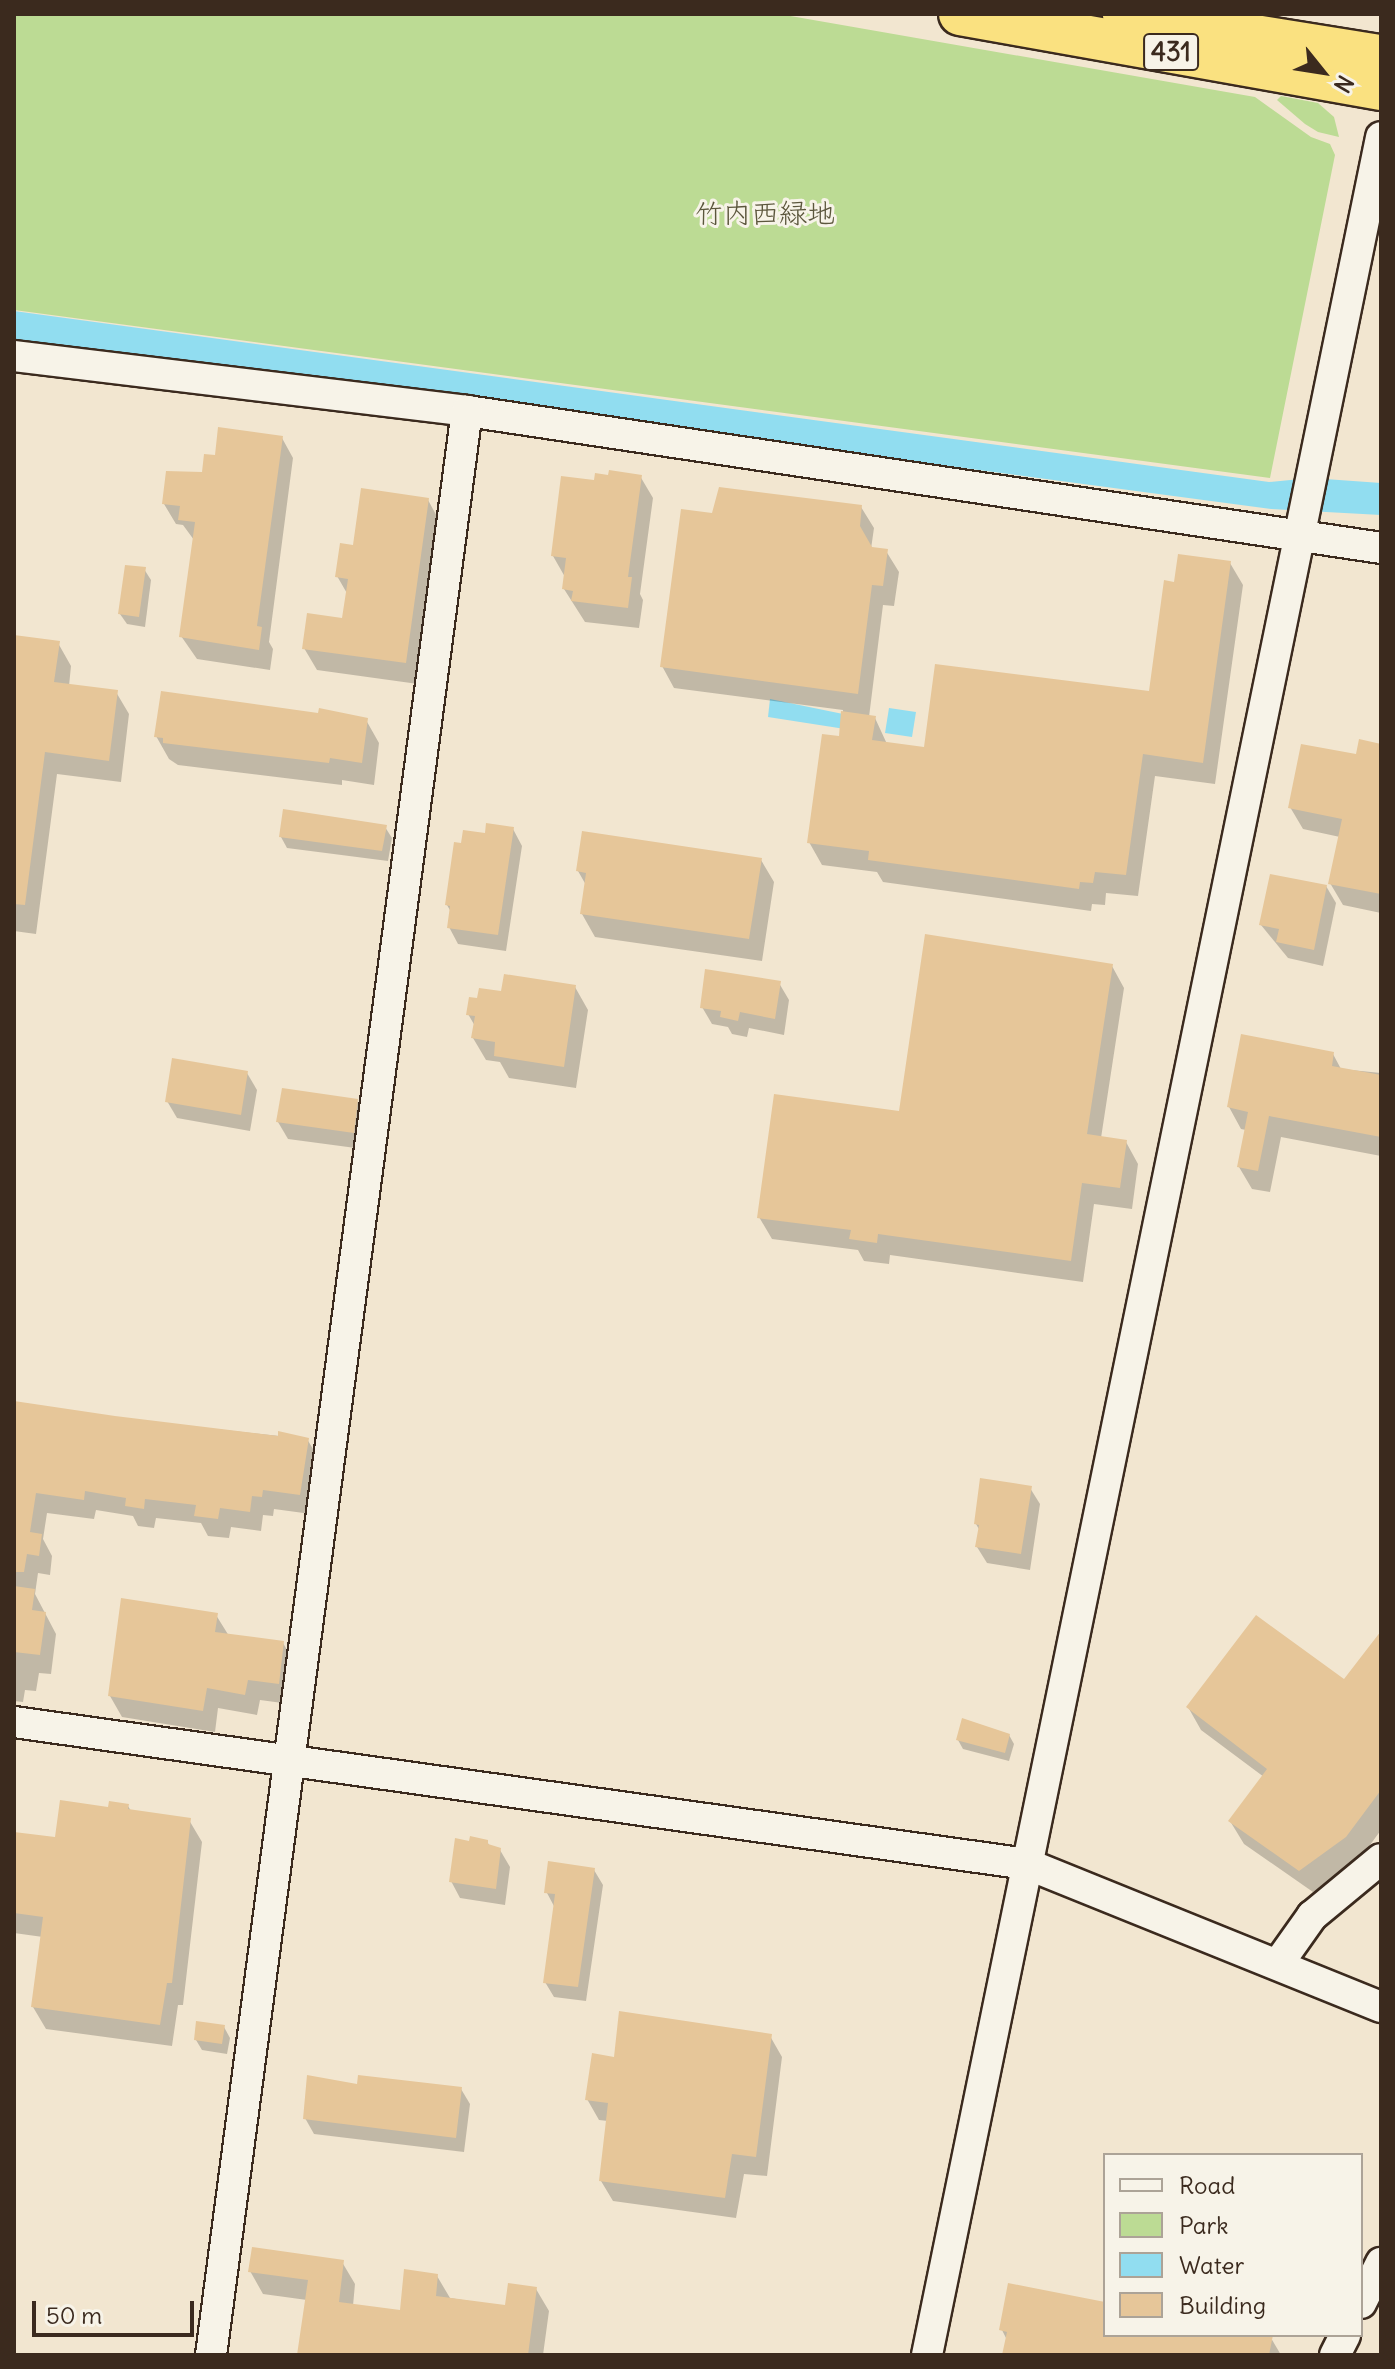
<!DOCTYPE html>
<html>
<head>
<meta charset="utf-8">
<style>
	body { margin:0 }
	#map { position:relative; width:1395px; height:2369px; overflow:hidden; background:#f2e6d0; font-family:Delius,"Klee One",sans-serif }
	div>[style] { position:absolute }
	.green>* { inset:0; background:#bcdb94 }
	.water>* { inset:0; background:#91ddf0 }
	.shadow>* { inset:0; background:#0003 }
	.building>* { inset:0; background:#e6c699 }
	.roads { filter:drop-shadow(2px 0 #3b2a1e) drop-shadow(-2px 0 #3b2a1e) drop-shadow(0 2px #3b2a1e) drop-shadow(0 -2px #3b2a1e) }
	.minor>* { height:30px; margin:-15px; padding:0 15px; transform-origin:15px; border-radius:15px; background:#f7f3e8 }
	.highway>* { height:42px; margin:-21px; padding:0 21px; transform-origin:21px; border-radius:21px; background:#fae180 }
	span { translate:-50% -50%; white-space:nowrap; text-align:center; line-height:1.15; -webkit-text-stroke:6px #f7f3e8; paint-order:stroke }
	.shield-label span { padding:2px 6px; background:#f7f3e8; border:2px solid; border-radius:6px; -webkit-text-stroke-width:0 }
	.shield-label { font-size:26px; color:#3b2a1e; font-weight:700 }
	.park-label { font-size:28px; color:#5b563c }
	.frame { position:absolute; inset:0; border:16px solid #3b2a1e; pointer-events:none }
	.legend { position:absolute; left:1103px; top:2153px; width:260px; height:184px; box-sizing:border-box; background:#f7f3e8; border:2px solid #aca397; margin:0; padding:10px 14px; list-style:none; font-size:24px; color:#3b2a1e }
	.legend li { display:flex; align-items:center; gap:16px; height:40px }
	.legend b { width:40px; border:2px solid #aca397 }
	.north { position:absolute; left:1283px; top:32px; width:80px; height:80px; -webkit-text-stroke:6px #f7f3e8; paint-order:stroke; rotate:120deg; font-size:22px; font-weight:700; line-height:32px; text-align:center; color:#3b2a1e }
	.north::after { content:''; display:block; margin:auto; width:28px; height:36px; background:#3b2a1e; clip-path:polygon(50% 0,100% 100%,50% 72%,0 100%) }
	.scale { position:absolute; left:32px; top:2301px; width:162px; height:36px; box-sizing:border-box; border:4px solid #3b2a1e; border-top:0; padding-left:10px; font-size:24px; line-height:28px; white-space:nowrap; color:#3b2a1e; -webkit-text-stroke:6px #f7f3e8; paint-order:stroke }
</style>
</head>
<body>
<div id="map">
	<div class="green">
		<i style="clip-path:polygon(14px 14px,779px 14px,1255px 97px,1311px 137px,1330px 144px,1335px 155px,1270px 478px,14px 310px)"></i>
		<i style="clip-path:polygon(1281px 96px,1318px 103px,1334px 117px,1339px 137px,1318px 132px,1305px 124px,1277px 100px)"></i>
	</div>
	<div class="water">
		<i style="clip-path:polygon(14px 311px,1269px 482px,1311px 478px,1381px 483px,1381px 515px,1271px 509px,14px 341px)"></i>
		<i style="clip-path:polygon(770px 699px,848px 715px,845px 729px,768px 717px)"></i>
		<i style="clip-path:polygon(889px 708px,916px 712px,912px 737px,885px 733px)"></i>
	</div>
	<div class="shadow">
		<i style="clip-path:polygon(282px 438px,293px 458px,269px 642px,273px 649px,270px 670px,197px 659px,181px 636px,194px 540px,183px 525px,176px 524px,164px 504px,203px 474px,217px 457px)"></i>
		<i style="clip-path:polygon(640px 476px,653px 498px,640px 594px,643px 600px,639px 628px,585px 622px,564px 589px,565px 577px,553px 556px,596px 482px)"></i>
		<i style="clip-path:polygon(428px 500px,440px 522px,418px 684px,317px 670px,304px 648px,344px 620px,348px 595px,337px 576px,355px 547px)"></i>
		<i style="clip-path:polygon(861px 507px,874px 528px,871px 549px,886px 551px,899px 572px,894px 606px,883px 605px,869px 717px,875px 718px,887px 744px,926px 750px,1151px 693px,1176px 584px,1230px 563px,1243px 585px,1215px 784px,1155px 776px,1138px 896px,1106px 893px,1105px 905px,1092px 904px,1091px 911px,883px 882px,877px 872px,822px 865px,809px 842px,840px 738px,843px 710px,674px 688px,662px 666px,714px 516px)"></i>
		<i style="clip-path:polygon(144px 569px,151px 580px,145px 627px,127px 624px,120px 614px)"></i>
		<i style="clip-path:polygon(14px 637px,58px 643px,71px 666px,69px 686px,116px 692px,129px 714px,121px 782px,57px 774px,36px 934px,14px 931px)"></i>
		<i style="clip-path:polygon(366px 720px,379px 743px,374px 785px,342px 780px,342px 785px,178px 765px,169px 759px,156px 736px)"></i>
		<i style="clip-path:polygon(1381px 746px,1381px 913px,1343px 905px,1330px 883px,1340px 837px,1303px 829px,1290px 807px,1357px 756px)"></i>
		<i style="clip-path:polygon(385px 827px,392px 838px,388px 861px,287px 848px,281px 837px)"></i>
		<i style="clip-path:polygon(513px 829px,522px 846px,506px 951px,458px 944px,449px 927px,451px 912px,447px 905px,463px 845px)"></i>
		<i style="clip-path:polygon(761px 860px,774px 882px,762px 961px,595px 937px,582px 914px,586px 885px,578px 871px)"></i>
		<i style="clip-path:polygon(1326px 886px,1336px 903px,1323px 966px,1288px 958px,1261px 925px)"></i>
		<i style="clip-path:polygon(1112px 966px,1124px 988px,1101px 1138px,1126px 1142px,1138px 1164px,1132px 1209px,1094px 1204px,1083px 1282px,890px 1255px,889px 1264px,864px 1261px,858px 1250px,772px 1239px,759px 1217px,900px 1113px)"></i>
		<i style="clip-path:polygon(779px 983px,789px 1000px,784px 1035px,749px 1028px,747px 1037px,732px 1034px,728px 1027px,712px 1024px,702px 1007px)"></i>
		<i style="clip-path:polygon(575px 987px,588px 1010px,576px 1088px,509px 1078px,500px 1062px,486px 1060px,473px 1038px,475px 1026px,468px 1014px,479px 1000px,502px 994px)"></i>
		<i style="clip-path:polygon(1333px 1054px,1341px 1069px,1381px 1073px,1381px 1156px,1281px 1137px,1270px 1192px,1252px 1189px,1239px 1167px,1246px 1130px,1241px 1129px,1229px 1107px)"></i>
		<i style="clip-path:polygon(247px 1073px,257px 1090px,250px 1131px,177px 1118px,167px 1101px)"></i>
		<i style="clip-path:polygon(357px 1101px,367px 1118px,363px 1149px,288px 1139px,278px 1122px)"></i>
		<i style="clip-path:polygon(14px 1403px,114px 1418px,307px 1439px,319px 1459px,311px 1514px,274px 1509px,273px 1516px,263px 1515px,261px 1531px,231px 1527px,229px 1538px,208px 1536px,201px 1523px,156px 1518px,154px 1528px,138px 1526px,133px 1516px,96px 1510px,94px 1519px,47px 1513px,43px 1539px,52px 1556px,50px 1575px,38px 1573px,35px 1594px,56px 1634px,51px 1674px,39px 1673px,36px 1691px,25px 1690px,23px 1702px,14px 1701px)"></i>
		<i style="clip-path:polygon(1030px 1488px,1040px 1504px,1030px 1570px,987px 1563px,977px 1547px,980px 1531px,976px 1524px)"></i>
		<i style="clip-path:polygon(216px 1615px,229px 1636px,283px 1643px,295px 1664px,290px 1704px,260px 1700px,257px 1715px,218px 1708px,215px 1732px,122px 1717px,110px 1696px)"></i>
		<i style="clip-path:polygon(1381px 1647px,1381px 1830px,1359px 1860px,1313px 1892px,1244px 1844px,1230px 1821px,1264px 1777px,1201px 1730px,1188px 1707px,1345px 1682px)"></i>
		<i style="clip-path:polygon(1009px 1735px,1014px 1744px,1009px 1761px,963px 1749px,958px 1740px)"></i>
		<i style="clip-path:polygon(128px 1806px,131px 1811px,189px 1820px,202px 1842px,183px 2005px,178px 2005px,172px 2046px,46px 2029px,33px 2007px,43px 1937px,14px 1933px,14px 1834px,56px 1839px,110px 1810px)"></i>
		<i style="clip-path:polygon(487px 1841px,490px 1847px,500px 1850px,510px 1867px,505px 1905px,460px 1898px,451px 1881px,471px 1843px)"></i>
		<i style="clip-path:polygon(594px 1870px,603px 1885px,586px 2001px,554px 1997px,545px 1982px,555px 1908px,547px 1893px)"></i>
		<i style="clip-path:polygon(224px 2027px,230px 2038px,227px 2054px,202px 2050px,196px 2040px)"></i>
		<i style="clip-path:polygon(770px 2036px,782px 2057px,767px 2176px,744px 2174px,736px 2218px,613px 2201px,601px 2181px,608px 2121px,599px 2120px,587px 2099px,616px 2059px)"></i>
		<i style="clip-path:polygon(359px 2087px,461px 2089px,470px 2104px,464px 2152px,314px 2134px,305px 2118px)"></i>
		<i style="clip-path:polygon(342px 2262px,355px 2284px,353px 2306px,401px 2313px,437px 2276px,450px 2298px,507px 2307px,536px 2289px,549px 2311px,543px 2355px,299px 2355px,307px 2300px,263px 2294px,250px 2271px)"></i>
		<i style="clip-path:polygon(1105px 2304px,1105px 2335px,1257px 2335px,1271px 2338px,1281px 2355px,1004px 2355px,1007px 2340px,1002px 2330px)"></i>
	</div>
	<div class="building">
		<i style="clip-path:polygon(218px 427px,283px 436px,257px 626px,262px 627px,259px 650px,179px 637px,195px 522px,178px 520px,180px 506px,162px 504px,166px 471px,202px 472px,204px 454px,215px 455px)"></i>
		<i style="clip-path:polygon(609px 470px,642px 475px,628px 577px,632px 577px,628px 608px,571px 601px,573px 591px,562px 589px,566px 558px,551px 556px,561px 476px,594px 480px,595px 473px,608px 475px)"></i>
		<i style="clip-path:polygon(719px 487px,862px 505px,860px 526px,872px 547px,888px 549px,883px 586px,872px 585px,858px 694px,660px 667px,681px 509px,712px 513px)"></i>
		<i style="clip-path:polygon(361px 488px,429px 498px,406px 663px,302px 649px,307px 613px,342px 618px,348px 579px,335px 577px,340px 543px,353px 545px)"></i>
		<i style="clip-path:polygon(1178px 554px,1231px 561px,1203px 763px,1143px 754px,1126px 875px,1095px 872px,1093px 883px,1080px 882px,1079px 889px,868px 860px,869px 851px,807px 843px,822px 734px,839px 736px,841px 711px,876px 716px,872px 740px,924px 747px,935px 664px,1149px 691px,1164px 580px,1174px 582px)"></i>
		<i style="clip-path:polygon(125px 565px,146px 567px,139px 617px,118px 614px)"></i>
		<i style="clip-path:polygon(14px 635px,60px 641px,54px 682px,118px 690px,109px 761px,45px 752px,25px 905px,14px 904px)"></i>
		<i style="clip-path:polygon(161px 691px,318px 713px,319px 708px,368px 718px,362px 763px,330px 758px,329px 763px,163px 743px,163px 738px,154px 737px)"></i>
		<i style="clip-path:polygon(1359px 739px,1381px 744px,1381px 894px,1328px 884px,1342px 819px,1288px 808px,1301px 744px,1356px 754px)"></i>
		<i style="clip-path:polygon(283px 809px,387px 825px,382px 851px,279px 837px)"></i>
		<i style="clip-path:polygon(486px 823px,514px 827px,498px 935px,447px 928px,450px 906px,445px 905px,454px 842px,461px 843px,463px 830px,485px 833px)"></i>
		<i style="clip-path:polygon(582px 831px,762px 858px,749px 939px,580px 914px,586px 873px,576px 871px)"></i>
		<i style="clip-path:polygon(1270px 874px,1327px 885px,1314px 950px,1276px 942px,1279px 929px,1259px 925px)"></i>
		<i style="clip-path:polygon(925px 934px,1113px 964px,1087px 1134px,1127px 1140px,1120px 1188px,1082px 1183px,1071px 1261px,878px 1234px,877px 1243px,849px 1239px,851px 1230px,757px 1218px,774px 1094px,899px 1111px)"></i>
		<i style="clip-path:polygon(705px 969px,781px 981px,775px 1019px,740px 1012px,738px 1021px,720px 1017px,721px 1011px,700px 1008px)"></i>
		<i style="clip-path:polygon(504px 974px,576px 985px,564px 1067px,494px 1056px,495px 1042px,471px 1038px,475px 1016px,466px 1015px,469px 997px,477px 998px,479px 988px,501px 991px)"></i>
		<i style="clip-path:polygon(1241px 1034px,1334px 1052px,1332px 1066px,1381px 1075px,1381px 1137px,1269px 1116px,1258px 1171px,1237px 1167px,1248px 1112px,1227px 1107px)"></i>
		<i style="clip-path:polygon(172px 1058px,248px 1071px,241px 1115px,165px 1102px)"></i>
		<i style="clip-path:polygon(282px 1088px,358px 1099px,354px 1133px,276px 1122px)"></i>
		<i style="clip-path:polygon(14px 1401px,115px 1416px,278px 1436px,278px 1431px,309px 1438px,300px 1495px,263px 1490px,262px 1497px,252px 1496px,250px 1512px,220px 1508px,218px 1519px,194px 1516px,196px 1505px,145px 1499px,144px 1509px,125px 1506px,126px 1498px,85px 1491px,84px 1500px,36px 1493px,30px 1532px,42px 1534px,39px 1556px,27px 1554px,24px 1572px,14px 1572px)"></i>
		<i style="clip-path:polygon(980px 1478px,1032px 1486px,1021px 1554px,975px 1547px,979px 1525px,974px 1524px)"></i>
		<i style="clip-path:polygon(14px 1586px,35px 1589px,32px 1610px,46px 1612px,40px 1655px,14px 1652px)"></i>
		<i style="clip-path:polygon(121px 1598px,218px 1613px,215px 1632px,284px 1641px,279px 1684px,248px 1680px,245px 1695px,207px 1688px,203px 1711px,108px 1696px)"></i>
		<i style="clip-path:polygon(1256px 1615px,1344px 1679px,1381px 1631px,1381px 1790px,1346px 1837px,1299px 1871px,1228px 1821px,1267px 1769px,1186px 1707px)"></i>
		<i style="clip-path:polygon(962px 1718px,1010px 1734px,1005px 1753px,956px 1740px)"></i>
		<i style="clip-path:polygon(60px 1800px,108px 1807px,109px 1801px,129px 1804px,128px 1809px,191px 1818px,172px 1983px,167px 1983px,160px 2025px,31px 2007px,43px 1917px,14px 1913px,14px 1832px,55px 1837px)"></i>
		<i style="clip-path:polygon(470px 1836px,488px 1840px,488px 1844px,501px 1848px,496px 1889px,449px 1882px,455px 1838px,469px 1841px)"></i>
		<i style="clip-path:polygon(548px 1861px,595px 1868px,578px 1987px,543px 1983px,555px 1894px,544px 1893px)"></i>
		<i style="clip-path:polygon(619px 2011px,772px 2034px,756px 2157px,732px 2154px,725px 2198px,599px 2181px,608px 2103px,585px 2100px,592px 2053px,614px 2057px)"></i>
		<i style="clip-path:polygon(196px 2021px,225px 2025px,222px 2044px,194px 2040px)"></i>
		<i style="clip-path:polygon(307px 2075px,357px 2084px,358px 2075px,462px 2087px,456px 2138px,303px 2119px)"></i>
		<i style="clip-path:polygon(252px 2247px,344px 2260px,339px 2302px,400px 2310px,404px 2269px,438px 2274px,436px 2296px,505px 2305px,508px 2283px,537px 2287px,528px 2355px,297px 2355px,308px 2280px,248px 2272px)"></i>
		<i style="clip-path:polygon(1008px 2283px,1105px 2302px,1105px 2335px,1273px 2335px,1269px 2355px,1002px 2355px,1007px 2332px,999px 2330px)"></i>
	</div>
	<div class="roads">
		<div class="minor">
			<i style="left:14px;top:356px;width:456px;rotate:6.9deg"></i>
			<i style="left:467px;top:411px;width:924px;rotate:8.52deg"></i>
			<i style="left:14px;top:1722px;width:1023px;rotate:7.98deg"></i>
			<i style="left:1027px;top:1864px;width:382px;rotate:22deg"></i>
			<i style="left:1278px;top:1964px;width:59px;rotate:-54.7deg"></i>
			<i style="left:1312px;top:1916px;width:89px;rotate:-39.6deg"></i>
			<i style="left:1361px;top:2303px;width:45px;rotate:-63.4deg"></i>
			<i style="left:211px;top:2355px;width:1961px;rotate:-82.5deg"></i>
			<i style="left:927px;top:2355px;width:2264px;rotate:-78.43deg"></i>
			<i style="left:1335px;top:2355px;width:22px;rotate:-63deg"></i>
		</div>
		<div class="highway">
			<i style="left:960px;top:14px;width:428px;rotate:10.1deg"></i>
			<i style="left:1124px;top:15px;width:260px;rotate:9.1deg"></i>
		</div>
	</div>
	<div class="shield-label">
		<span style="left:1171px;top:52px">431</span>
	</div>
	<div class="park-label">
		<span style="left:765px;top:213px">竹内西緑地</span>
	</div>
	<div class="frame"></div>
	<ul class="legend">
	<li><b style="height:10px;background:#f7f3e8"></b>Road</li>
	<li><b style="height:22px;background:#bcdb94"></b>Park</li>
	<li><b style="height:22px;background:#91ddf0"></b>Water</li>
	<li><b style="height:22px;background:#e6c699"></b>Building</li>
	</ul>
	<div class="north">N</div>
	<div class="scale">50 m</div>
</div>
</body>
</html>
